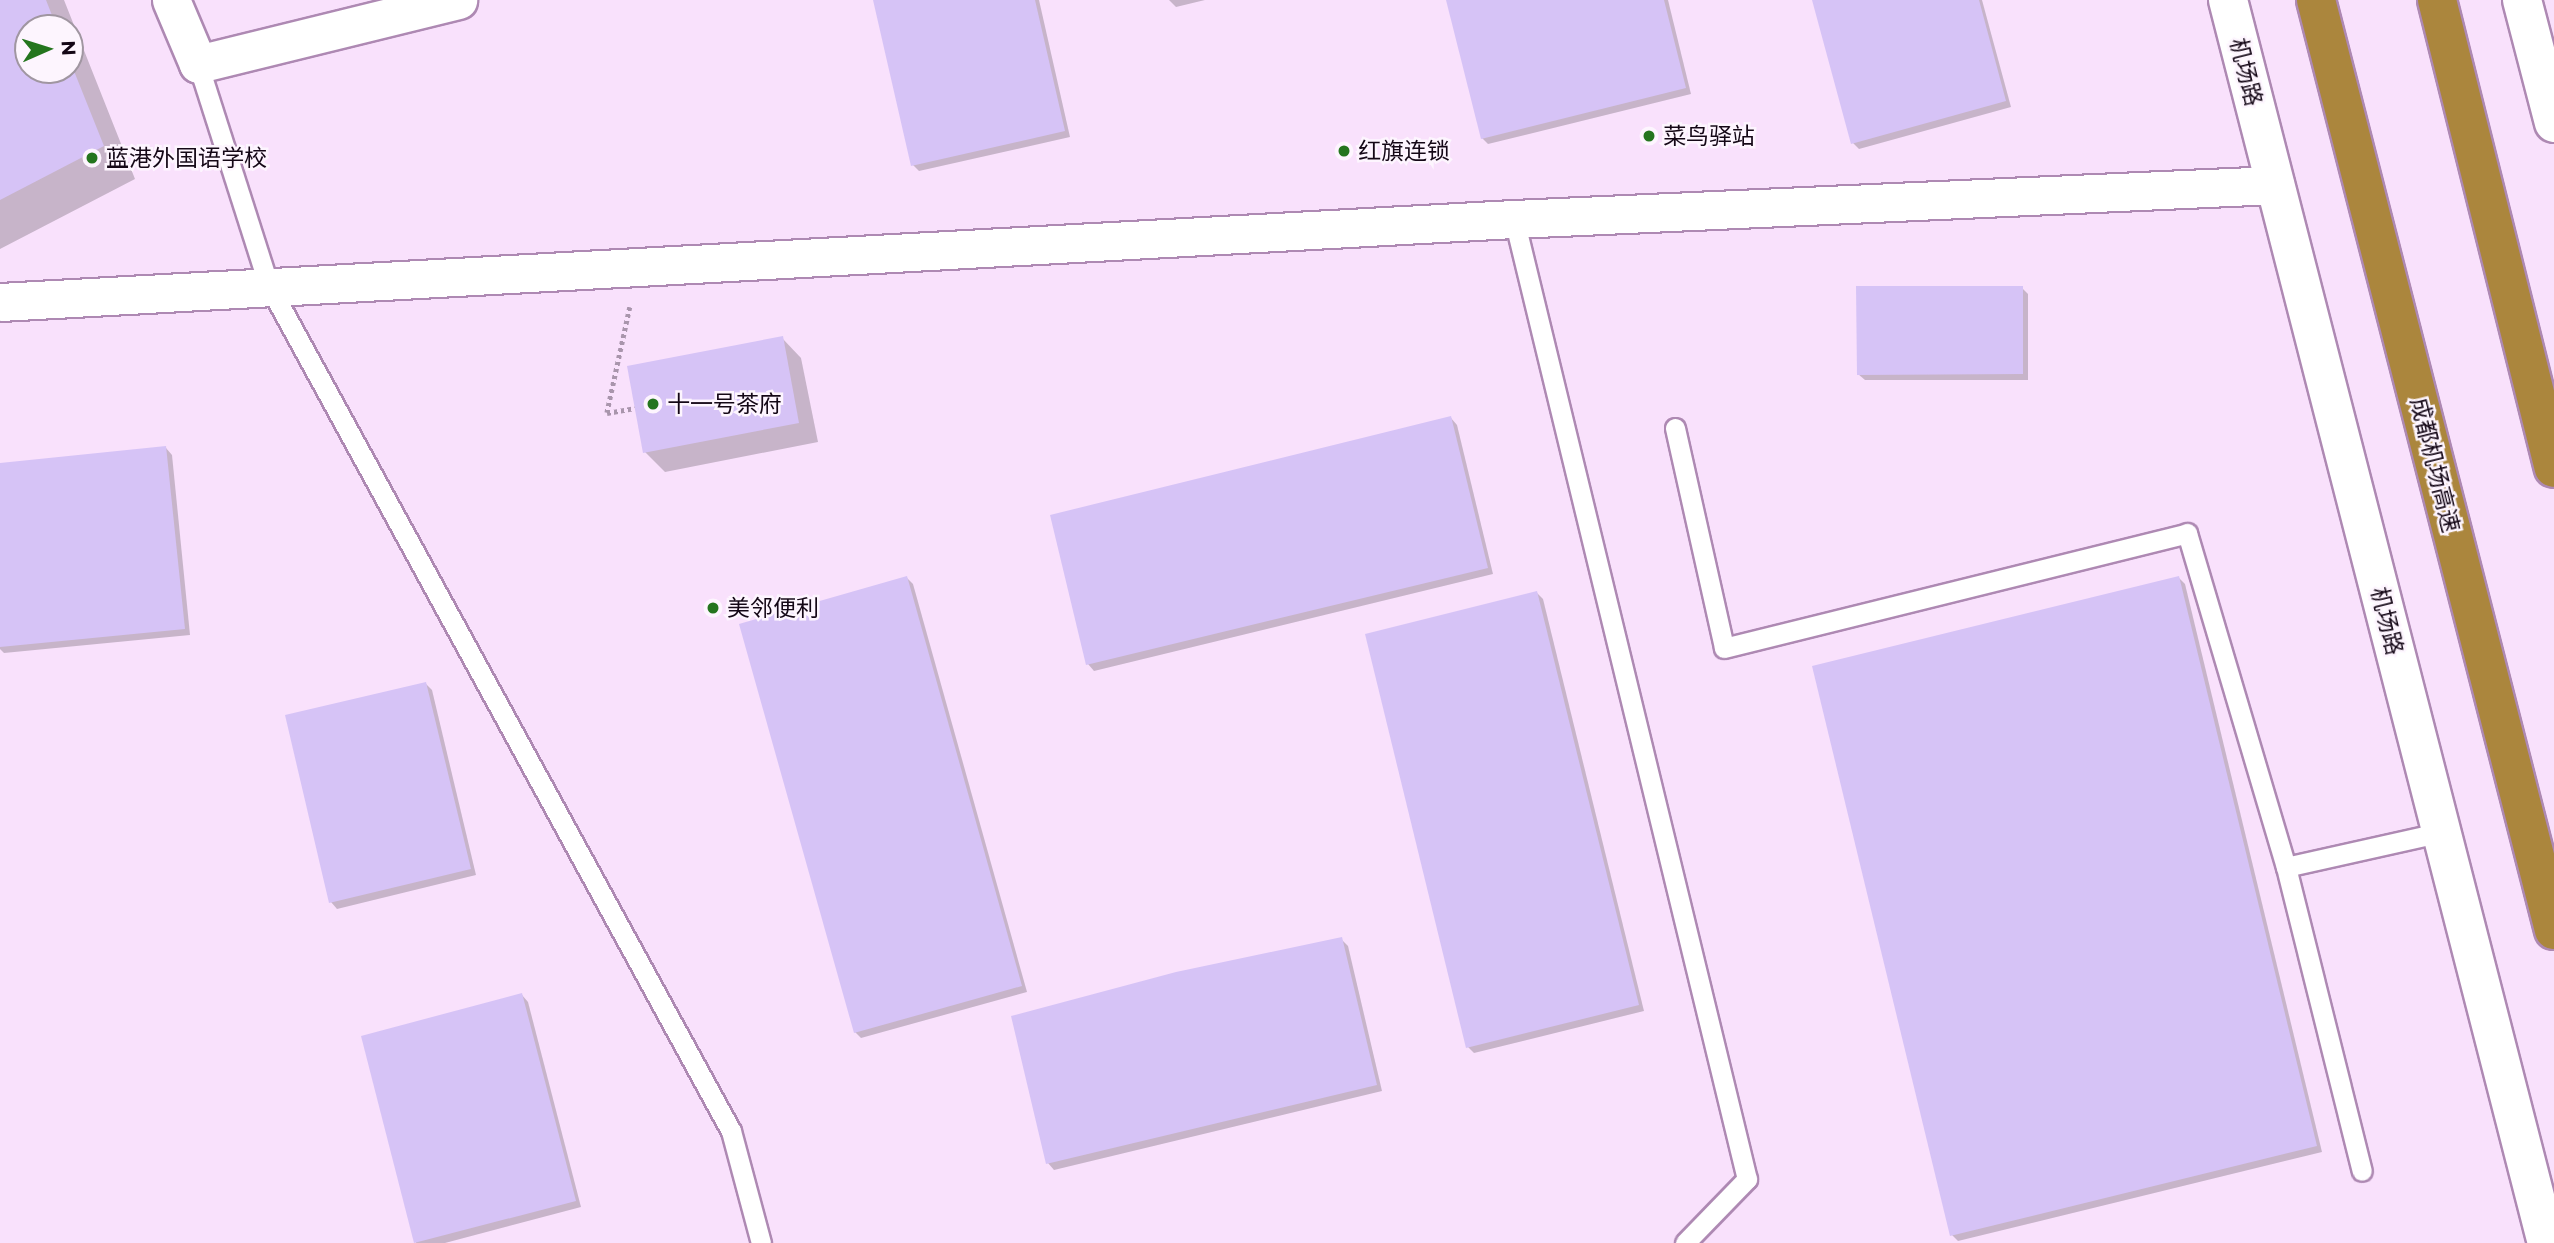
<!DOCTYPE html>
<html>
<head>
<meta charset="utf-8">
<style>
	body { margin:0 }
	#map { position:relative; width:2554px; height:1243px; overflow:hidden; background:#f9e1fc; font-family:Montserrat,"Noto Sans SC",sans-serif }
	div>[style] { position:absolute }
	.shadow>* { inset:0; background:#0003 }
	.building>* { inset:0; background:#d6c3f6 }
	.path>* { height:4.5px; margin-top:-2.25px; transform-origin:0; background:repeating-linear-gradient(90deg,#a995ac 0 3.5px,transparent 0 7px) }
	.roads { filter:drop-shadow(2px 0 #ae89b3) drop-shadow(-2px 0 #ae89b3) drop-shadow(0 2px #ae89b3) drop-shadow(0 -2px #ae89b3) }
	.lane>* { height:19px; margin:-9.5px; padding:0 9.5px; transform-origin:9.5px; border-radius:9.5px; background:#fff }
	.street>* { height:37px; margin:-18.5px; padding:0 18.5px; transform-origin:18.5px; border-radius:18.5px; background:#fff }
	.secondary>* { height:38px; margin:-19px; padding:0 19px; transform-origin:19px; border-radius:19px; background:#fff }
	.highway>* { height:38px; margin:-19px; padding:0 19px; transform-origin:19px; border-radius:19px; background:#ab863d }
	.dots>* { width:19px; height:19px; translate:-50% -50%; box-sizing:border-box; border:4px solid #fdf5fe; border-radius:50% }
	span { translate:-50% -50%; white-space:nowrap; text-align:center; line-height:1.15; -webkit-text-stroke:5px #fdf5fe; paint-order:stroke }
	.street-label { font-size:23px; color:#140716 }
	.poi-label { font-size:23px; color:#140716 }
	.left { translate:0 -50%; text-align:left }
	.north { position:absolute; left:14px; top:14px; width:70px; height:70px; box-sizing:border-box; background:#fdf5fe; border:2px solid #a096a1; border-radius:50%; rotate:87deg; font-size:19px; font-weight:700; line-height:28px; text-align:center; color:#140716 }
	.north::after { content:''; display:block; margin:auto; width:24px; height:32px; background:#24751e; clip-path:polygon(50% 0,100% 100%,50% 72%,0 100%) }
</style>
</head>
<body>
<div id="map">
	<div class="shadow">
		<i style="clip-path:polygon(evenodd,0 0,64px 0,135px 179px,0 249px,0 0,28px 28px,70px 28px,70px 70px,28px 70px,28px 28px)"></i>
		<i style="clip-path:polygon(875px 0,1039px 0,1070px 137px,919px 171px,913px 165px)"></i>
		<i style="clip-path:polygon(1169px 0,1205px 0,1176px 7px)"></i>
		<i style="clip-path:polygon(1448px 0,1668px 0,1691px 94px,1488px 144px,1482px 138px)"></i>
		<i style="clip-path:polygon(1814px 0,1982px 0,2011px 107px,1859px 149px,1853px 143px)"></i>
		<i style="clip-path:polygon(2022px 288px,2028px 294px,2028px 380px,1865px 380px,1858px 374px)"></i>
		<i style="clip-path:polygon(782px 338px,801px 358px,818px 442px,665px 472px,645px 452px)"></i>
		<i style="clip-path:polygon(1451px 418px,1457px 425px,1493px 574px,1094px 671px,1088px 664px)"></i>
		<i style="clip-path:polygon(166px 448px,172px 455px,190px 635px,4px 653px,0 649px,0 465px)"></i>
		<i style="clip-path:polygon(907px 578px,913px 584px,1027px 992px,861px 1038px,855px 1032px)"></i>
		<i style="clip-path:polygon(2179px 578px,2185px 584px,2322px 1152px,1958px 1241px,1952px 1235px)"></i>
		<i style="clip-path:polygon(1537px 593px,1543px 599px,1644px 1011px,1474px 1053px,1468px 1047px)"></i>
		<i style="clip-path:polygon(426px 684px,432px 690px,476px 875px,337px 909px,331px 902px)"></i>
		<i style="clip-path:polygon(1341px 939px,1348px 946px,1382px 1091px,1054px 1170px,1048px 1163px)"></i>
		<i style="clip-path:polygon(522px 995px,528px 1002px,581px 1207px,445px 1243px,416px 1243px,363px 1037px)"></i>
	</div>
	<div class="building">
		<i style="clip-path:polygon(0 0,46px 0,57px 28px,28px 28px,28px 70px,70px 70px,70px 61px,104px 146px,0 200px)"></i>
		<i style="clip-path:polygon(873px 0,1035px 0,1065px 131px,911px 166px)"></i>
		<i style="clip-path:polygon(1446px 0,1664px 0,1686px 88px,1481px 139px)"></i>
		<i style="clip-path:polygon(1812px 0,1979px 0,2006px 101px,1851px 144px)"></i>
		<i style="clip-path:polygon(1856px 286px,2023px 286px,2023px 374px,1857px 375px)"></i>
		<i style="clip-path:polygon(783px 336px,799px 423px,643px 453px,627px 366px)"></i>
		<i style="clip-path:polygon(1451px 416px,1488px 568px,1086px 665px,1050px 515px)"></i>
		<i style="clip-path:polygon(166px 446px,185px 629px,0 647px,0 463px)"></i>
		<i style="clip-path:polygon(907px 576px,1022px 986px,854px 1033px,739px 624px)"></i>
		<i style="clip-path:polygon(2179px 576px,2317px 1146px,1950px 1236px,1812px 666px)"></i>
		<i style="clip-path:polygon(1537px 591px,1639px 1005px,1466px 1048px,1365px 634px)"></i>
		<i style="clip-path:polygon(426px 682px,471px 869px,329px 903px,285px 715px)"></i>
		<i style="clip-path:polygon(1342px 937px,1377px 1085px,1046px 1164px,1011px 1016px,1176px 972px)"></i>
		<i style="clip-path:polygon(522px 993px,576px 1201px,414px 1243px,361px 1036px)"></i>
	</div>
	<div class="path">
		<i style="left:630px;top:307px;width:108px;rotate:102.2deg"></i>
		<i style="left:607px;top:413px;width:28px;rotate:-10deg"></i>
	</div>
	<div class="roads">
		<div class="lane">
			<i style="left:198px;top:64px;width:231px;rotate:72.3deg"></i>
			<i style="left:268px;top:284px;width:965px;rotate:61.34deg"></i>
			<i style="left:731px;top:1131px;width:116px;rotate:75deg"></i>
			<i style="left:1514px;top:219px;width:988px;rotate:76.36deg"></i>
			<i style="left:1747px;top:1179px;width:89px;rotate:134.1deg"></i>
			<i style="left:1675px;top:428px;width:225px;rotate:77.4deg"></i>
			<i style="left:1724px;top:648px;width:477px;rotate:-13.9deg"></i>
			<i style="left:2187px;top:533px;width:348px;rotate:73.5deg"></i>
			<i style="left:2286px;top:867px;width:313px;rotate:76deg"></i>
			<i style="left:2286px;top:867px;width:160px;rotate:-12.6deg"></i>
		</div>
		<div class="street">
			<i style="left:171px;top:0;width:69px;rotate:67.1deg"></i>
			<i style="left:198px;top:64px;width:268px;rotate:-13.8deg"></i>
			<i style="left:0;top:302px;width:1516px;rotate:-3.14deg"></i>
			<i style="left:1514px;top:219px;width:762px;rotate:-2.56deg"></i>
		</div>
		<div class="secondary">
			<i style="left:2228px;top:0;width:1283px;rotate:75.61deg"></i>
			<i style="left:2522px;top:0;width:127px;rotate:75.4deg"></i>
		</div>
		<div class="highway">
			<i style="left:2316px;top:0;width:960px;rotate:75.65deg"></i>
			<i style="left:2437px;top:0;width:482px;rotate:76deg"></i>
		</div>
	</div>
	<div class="dots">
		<i style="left:1649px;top:136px;background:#24751e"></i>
		<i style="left:1344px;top:151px;background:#24751e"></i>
		<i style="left:92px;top:158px;background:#24751e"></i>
		<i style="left:653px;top:404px;background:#24751e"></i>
		<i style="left:713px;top:608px;background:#24751e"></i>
	</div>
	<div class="street-label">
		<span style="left:2246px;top:72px;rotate:76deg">机场路</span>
		<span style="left:2435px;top:465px;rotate:76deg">成都机场高速</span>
		<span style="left:2387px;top:621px;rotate:76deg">机场路</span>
	</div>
	<div class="poi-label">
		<span class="left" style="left:1663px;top:136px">菜鸟驿站</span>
		<span class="left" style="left:1358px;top:151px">红旗连锁</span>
		<span class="left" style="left:106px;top:158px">蓝港外国语学校</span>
		<span class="left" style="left:667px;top:404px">十一号茶府</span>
		<span class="left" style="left:727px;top:608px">美邻便利</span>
	</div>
	<div class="north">N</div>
</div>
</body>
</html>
